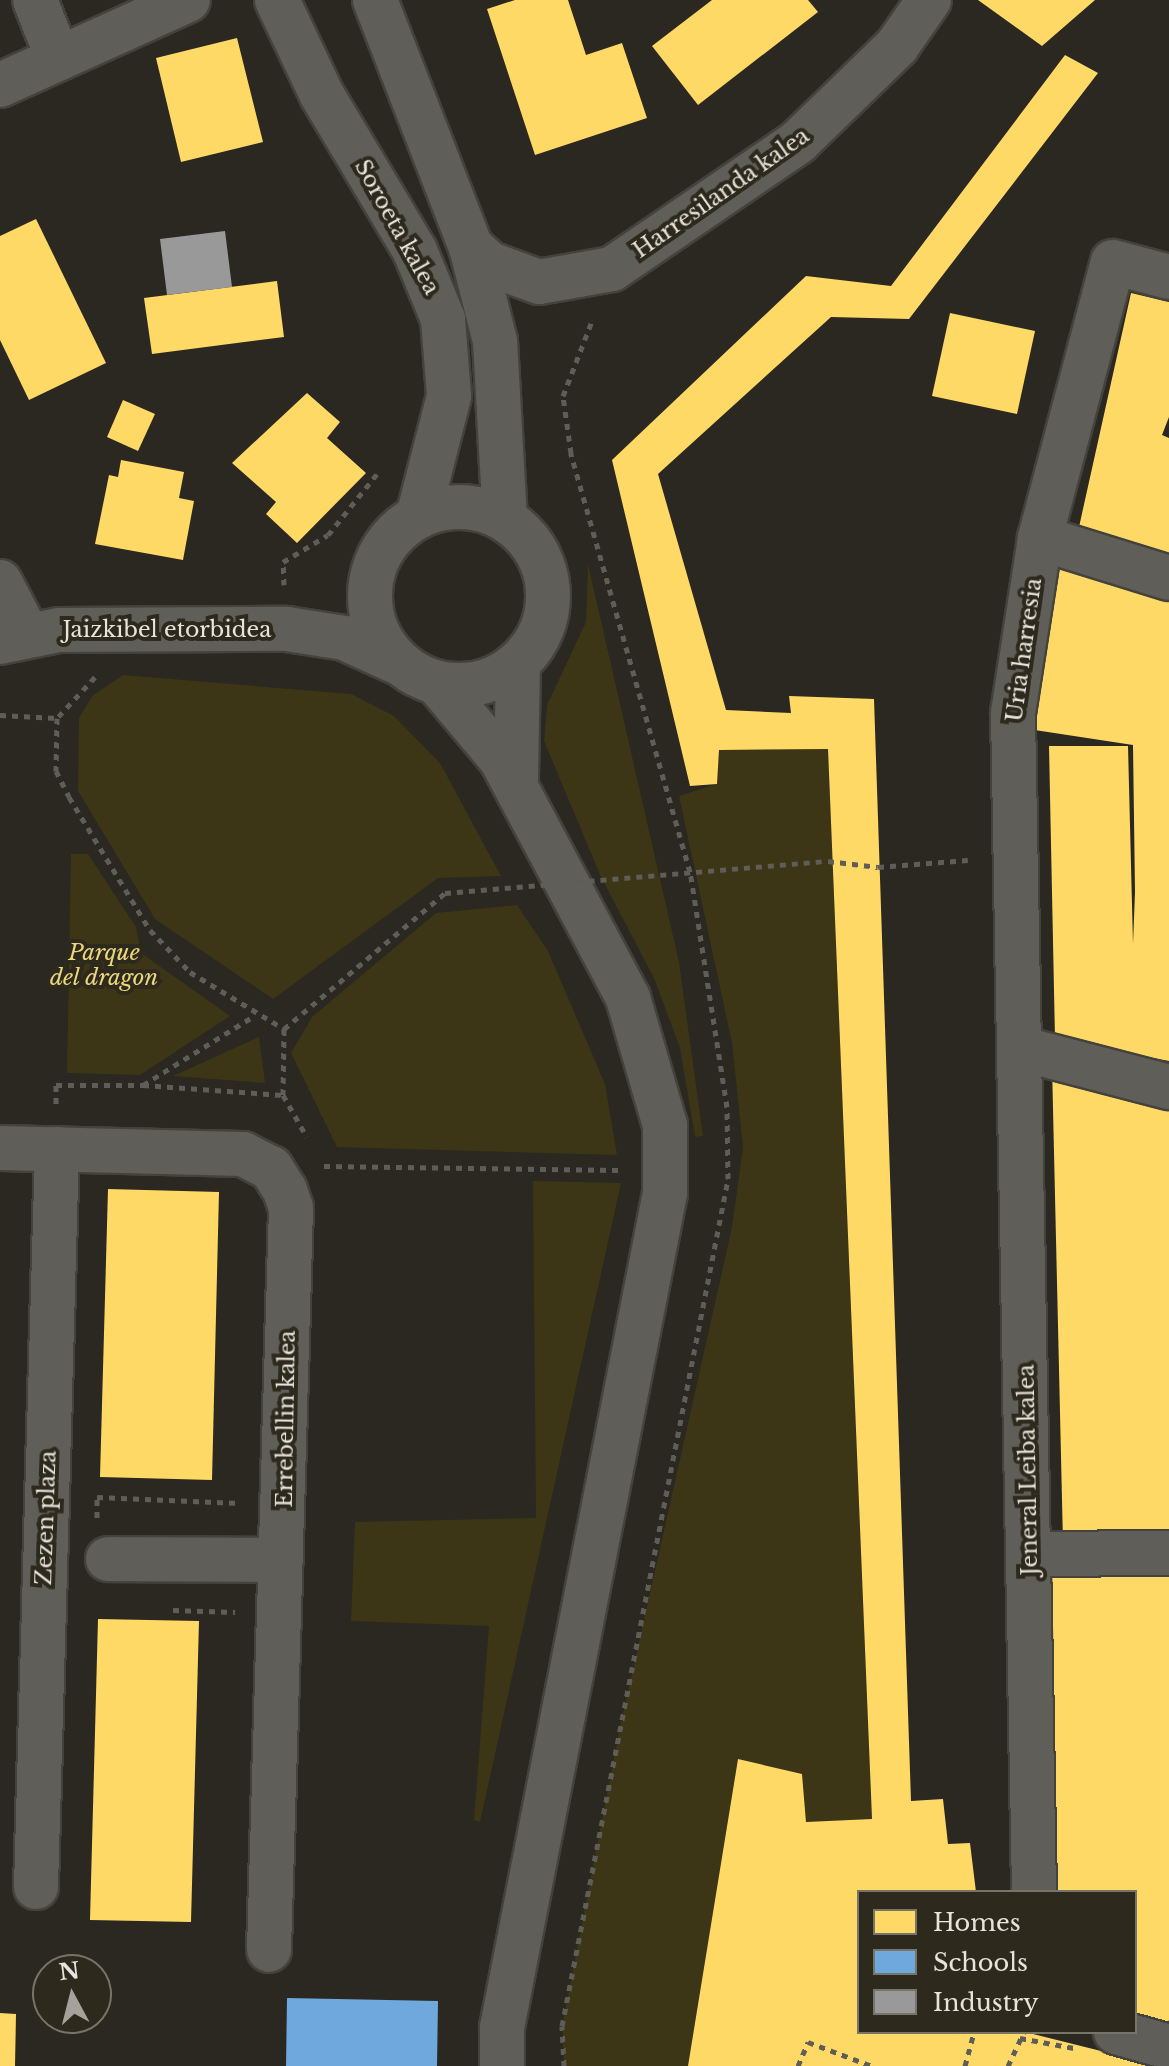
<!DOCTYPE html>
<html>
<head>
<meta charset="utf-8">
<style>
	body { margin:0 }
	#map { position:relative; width:1169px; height:2066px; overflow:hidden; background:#2a2820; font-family:"Libre Baskerville",serif }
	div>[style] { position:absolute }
	.green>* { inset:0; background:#3c3516 }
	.homes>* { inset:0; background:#ffd966 }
	.schools>* { inset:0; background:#6fa8dc }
	.industry>* { inset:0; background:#999 }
	.path>* { height:5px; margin-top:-2.5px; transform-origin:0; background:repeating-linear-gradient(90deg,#5e5d58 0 6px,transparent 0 12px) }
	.roads { filter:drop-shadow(2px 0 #44423c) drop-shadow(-2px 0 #44423c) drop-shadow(0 2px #44423c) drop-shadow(0 -2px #44423c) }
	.minor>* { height:44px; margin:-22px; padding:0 22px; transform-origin:22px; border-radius:22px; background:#605e58 }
	.minor>.ring { margin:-22px; padding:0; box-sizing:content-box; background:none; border:44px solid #605e58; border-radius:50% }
	.path-bridge>* { height:5px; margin-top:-2.5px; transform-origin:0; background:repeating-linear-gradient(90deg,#5e5d58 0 6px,transparent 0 12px) }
	span { translate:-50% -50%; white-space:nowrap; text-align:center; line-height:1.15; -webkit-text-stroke:8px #2d2a1d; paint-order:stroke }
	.street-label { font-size:22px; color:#e6e4dc }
	.park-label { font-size:22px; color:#ecd77d; font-style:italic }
	.legend { position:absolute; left:857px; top:1890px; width:280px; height:144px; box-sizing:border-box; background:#2d2a1d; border:2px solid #777469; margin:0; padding:10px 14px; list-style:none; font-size:24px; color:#e6e4dc }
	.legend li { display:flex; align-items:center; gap:16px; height:40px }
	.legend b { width:40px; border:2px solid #777469 }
	.north { position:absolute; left:32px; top:1954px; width:80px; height:80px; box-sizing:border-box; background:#2d2a1d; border:2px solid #777469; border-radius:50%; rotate:353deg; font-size:22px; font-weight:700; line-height:32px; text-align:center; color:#e6e4dc }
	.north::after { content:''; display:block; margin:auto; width:28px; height:36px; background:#a4a29a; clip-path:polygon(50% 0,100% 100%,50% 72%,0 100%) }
</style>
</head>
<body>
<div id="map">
	<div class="green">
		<i style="clip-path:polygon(588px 564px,679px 962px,703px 1136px,695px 1137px,680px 1048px,654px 978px,601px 877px,544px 741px,547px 705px,586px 622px)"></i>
		<i style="clip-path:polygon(123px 675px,351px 694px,394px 716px,440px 763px,501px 876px,438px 878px,273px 999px,155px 919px,78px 791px,79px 718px,92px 696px)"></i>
		<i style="clip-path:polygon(828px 749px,872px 1819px,806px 1822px,802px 1774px,738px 1759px,688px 2066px,564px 2066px,562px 2026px,620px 1727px,732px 1227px,743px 1147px,732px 1043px,679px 796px,716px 784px,719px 750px)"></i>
		<i style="clip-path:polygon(71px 854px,88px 854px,136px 927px,141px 953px,230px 1016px,140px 1075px,67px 1073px)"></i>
		<i style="clip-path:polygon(517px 905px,548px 951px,605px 1084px,617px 1155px,337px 1147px,291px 1053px,312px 1017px,436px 913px)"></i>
		<i style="clip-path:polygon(259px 1037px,265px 1083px,173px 1076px)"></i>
		<i style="clip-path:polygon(533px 1181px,621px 1183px,480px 1822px,474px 1820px,489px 1626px,351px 1621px,355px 1522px,536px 1518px)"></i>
	</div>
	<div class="homes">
		<i style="clip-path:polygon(515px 0,568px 0,586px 55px,622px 43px,647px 118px,535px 155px,487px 9px)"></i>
		<i style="clip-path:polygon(712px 0,808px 0,818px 12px,698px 105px,652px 46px)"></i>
		<i style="clip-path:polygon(978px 0,1095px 0,1042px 46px)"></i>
		<i style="clip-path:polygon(237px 38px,263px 142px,181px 162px,156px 58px)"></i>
		<i style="clip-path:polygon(1065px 55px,1098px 73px,909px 319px,831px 317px,658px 474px,726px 710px,791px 713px,789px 696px,874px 699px,911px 1801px,943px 1799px,948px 1844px,970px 1843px,976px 1892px,859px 1892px,859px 2032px,1025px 2032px,1161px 2066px,688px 2066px,738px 1759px,802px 1774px,806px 1822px,872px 1819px,828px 749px,719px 750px,717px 784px,690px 786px,612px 460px,806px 276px,891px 286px)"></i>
		<i style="clip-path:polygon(36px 219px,106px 363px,29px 400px,0 340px,0 236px)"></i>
		<i style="clip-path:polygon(277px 281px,284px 337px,152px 354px,144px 298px)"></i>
		<i style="clip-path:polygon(1131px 293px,1169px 302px,1169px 417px,1162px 435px,1169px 438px,1169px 562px,1077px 536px)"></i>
		<i style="clip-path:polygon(950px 313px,1035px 331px,1017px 414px,932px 396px)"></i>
		<i style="clip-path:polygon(307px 393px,340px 422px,327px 438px,366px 473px,297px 543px,266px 514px,276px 502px,232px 463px)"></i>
		<i style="clip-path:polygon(123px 400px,155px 414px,138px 451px,107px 437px)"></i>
		<i style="clip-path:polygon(121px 460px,184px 472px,179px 498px,194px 501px,183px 560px,95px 544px,109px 475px,118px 477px)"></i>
		<i style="clip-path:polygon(1048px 560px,1085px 567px,1086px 577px,1169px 591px,1169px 1061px,1055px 1039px,1049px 746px,1128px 746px,1133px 944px,1135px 892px,1133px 745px,1028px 729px)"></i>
		<i style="clip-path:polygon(1052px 1065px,1169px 1093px,1169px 1544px,1063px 1543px)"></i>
		<i style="clip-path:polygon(108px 1189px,219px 1192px,212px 1480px,100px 1477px)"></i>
		<i style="clip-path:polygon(1052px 1558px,1169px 1558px,1169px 2020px,1162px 2034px,1135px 2027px,1135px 1892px,1057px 1892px)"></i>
		<i style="clip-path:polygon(98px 1619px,199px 1621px,191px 1922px,90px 1920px)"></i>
		<i style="clip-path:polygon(0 2013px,16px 2014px,15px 2066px,0 2066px)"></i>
	</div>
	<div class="schools">
		<i style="clip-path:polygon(287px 1998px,438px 2001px,437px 2066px,286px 2066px)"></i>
	</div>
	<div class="industry">
		<i style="clip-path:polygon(225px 231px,232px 287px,167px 295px,160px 239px)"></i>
	</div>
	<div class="path">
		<i style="left:284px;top:585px;width:23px;rotate:-92deg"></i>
		<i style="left:283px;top:562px;width:52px;rotate:-31deg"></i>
		<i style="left:328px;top:535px;width:83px;rotate:-51.3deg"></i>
		<i style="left:95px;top:677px;width:56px;rotate:132.8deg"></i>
		<i style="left:57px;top:718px;width:53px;rotate:91.1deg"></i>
		<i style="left:56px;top:771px;width:29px;rotate:63deg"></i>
		<i style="left:69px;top:797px;width:156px;rotate:58.7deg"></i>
		<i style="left:150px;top:930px;width:58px;rotate:46.4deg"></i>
		<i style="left:190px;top:972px;width:110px;rotate:31.2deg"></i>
		<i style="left:0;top:715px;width:57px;rotate:3deg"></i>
		<i style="left:828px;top:861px;width:50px;rotate:6.8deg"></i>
		<i style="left:878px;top:867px;width:90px;rotate:-4.4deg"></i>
		<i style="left:143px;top:1085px;width:140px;rotate:4.1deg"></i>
		<i style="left:283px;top:1095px;width:48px;rotate:60.3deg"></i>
		<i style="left:283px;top:1095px;width:66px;rotate:-89.1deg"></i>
		<i style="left:284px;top:1029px;width:211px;rotate:-40.2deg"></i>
		<i style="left:56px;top:1104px;width:19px;rotate:-90deg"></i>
		<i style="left:56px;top:1085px;width:87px"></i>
		<i style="left:143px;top:1085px;width:131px;rotate:-31.9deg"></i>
		<i style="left:324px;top:1166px;width:294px;rotate:0.8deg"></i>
		<i style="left:97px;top:1518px;width:21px;rotate:-90deg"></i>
		<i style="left:97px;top:1497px;width:142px;rotate:2.4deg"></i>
		<i style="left:173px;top:1610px;width:62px;rotate:1.8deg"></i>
		<i style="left:1020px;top:2038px;width:55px;rotate:10.5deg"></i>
		<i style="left:564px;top:2066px;width:40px;rotate:-92.9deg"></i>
		<i style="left:562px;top:2026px;width:863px;rotate:-78.91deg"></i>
		<i style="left:728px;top:1179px;width:72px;rotate:-90.8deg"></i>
		<i style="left:727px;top:1107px;width:238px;rotate:-98.9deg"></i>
		<i style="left:690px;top:872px;width:436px;rotate:-105.9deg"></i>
		<i style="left:571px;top:453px;width:58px;rotate:-98deg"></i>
		<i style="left:563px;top:396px;width:80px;rotate:-68.9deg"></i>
		<i style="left:798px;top:2066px;width:26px;rotate:-67deg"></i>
		<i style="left:808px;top:2042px;width:68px;rotate:20.6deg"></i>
		<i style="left:965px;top:2066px;width:35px;rotate:-75deg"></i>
		<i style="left:1008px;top:2066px;width:38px;rotate:-65deg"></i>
	</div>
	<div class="roads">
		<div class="minor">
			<i style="left:35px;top:0;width:63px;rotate:68.7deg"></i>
			<i style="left:277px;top:0;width:105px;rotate:64.7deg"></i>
			<i style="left:322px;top:95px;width:182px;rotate:59.2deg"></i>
			<i style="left:415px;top:251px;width:74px;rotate:67.6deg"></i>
			<i style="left:443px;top:319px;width:77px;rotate:85.5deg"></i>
			<i style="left:449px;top:396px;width:125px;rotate:104.4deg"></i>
			<i style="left:375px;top:0;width:265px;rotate:68.8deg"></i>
			<i style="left:471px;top:247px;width:97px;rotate:75.7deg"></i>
			<i style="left:495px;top:341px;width:179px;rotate:86.8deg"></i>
			<i style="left:0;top:85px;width:206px;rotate:-24.3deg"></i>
			<i style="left:471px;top:247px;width:25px;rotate:42deg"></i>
			<i style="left:490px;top:264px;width:52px;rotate:20.2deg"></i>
			<i style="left:539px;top:282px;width:74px;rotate:-10.1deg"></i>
			<i style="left:612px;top:269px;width:225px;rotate:-34.3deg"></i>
			<i style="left:798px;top:142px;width:138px;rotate:-44.1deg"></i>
			<i style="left:897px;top:46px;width:56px;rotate:-55.2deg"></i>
			<i class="ring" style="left:370px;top:507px;width:134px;height:134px"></i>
			<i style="left:1040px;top:538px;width:135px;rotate:17.2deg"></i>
			<i style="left:0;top:582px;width:59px;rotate:62.6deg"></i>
			<i style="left:0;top:642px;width:60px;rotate:-11.5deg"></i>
			<i style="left:59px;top:630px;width:228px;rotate:-0.3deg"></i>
			<i style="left:287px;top:629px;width:58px;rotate:9deg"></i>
			<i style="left:344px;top:638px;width:58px;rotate:24.4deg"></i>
			<i style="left:438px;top:684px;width:98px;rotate:50deg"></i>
			<i style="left:501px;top:759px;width:271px;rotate:62deg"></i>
			<i style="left:628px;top:998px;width:132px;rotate:73.8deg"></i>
			<i style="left:665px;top:1125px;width:68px;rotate:90deg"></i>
			<i style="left:665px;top:1193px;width:851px;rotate:101.05deg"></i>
			<i style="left:502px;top:2028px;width:38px;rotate:90deg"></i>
			<i style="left:516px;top:778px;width:115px;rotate:-89deg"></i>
			<i style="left:1023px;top:1049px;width:151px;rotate:14.6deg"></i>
			<i style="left:0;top:1148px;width:243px;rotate:1.4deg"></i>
			<i style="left:243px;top:1154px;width:31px;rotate:27deg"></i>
			<i style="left:271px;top:1168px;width:26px;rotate:58deg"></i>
			<i style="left:285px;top:1190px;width:19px;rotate:72deg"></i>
			<i style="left:291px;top:1208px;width:742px;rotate:91.7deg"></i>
			<i style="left:1029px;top:1554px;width:140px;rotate:-0.4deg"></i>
			<i style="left:108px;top:1559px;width:173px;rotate:0.3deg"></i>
			<i style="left:36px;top:1887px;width:738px;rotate:-88.37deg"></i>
			<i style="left:1034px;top:1892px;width:1179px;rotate:-91.02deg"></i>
			<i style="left:1013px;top:713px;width:177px;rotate:-81.2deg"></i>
			<i style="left:1040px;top:538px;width:285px;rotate:-75.2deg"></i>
			<i style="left:1113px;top:262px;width:58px;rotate:15deg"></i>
			<i style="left:1116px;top:2032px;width:55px;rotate:15.8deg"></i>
		</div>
	</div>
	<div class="path-bridge">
		<i style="left:445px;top:893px;width:384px;rotate:-4.8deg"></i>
	</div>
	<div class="street-label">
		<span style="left:721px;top:193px;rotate:-35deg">Harresilanda kalea</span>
		<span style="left:397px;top:227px;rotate:61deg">Soroeta kalea</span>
		<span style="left:167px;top:630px">Jaizkibel etorbidea</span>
		<span style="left:1024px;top:650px;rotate:-82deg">Uria harresia</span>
		<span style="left:286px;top:1419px;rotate:-89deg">Errebellin kalea</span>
		<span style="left:1028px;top:1470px;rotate:-91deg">Jeneral Leiba kalea</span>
		<span style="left:46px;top:1518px;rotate:-88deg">Zezen plaza</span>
	</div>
	<div class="park-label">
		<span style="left:104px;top:965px">Parque<br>del dragon</span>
	</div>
	<ul class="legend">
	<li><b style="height:22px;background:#ffd966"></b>Homes</li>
	<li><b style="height:22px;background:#6fa8dc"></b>Schools</li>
	<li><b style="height:22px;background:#999"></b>Industry</li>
	</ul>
	<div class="north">N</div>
</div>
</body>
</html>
